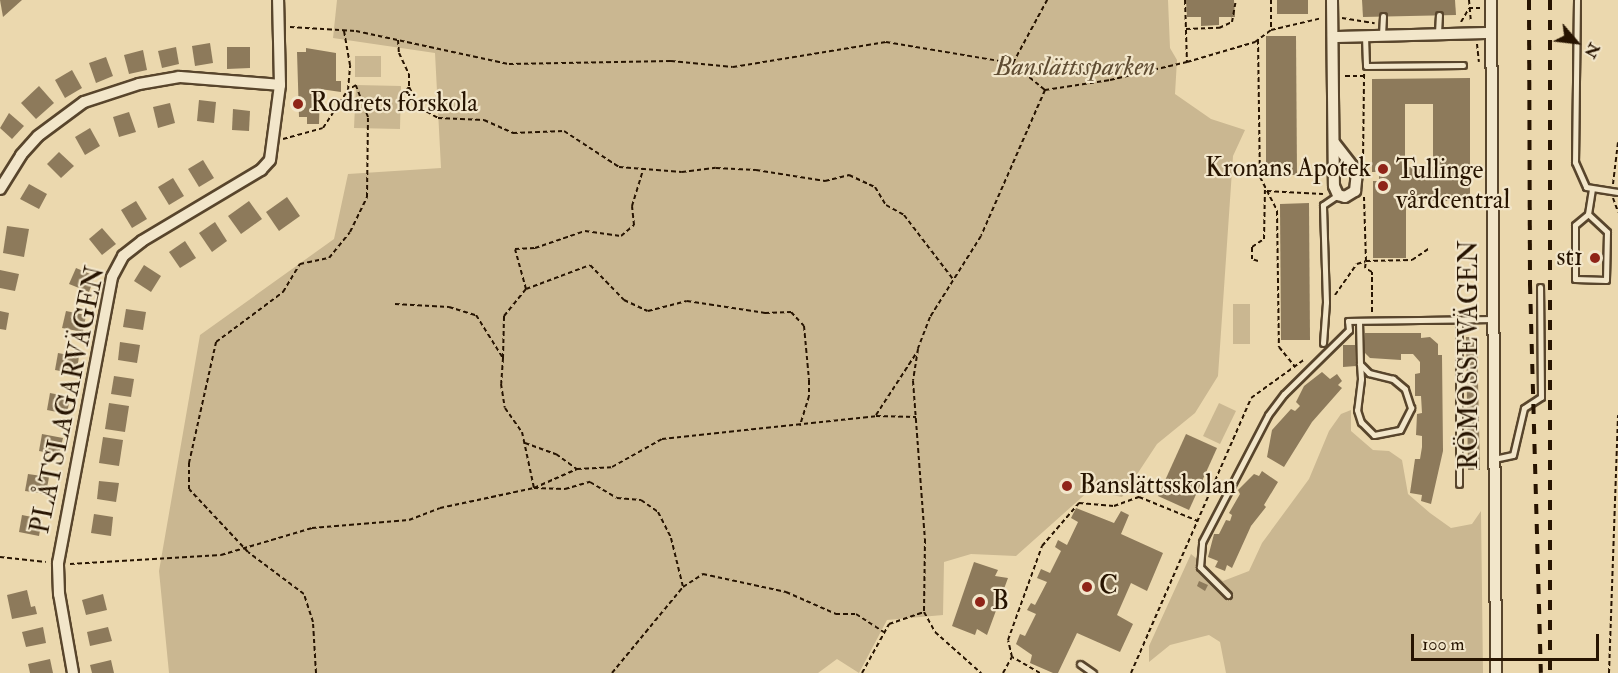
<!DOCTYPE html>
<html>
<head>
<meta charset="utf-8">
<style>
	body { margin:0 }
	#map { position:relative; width:1618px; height:673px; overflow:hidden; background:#ebd8ae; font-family:"IM FELL Double Pica",serif }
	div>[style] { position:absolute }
	.green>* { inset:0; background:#cab791 }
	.building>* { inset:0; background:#8d7a5b }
	.path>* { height:2px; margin-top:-1px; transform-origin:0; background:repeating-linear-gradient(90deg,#271401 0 4.5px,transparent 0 7.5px) }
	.roads { filter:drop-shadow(2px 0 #58452c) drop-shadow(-2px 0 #58452c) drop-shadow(0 2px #58452c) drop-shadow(0 -2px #58452c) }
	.service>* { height:5px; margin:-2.5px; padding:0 2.5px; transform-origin:2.5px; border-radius:2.5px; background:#f2e6ca }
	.minor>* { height:10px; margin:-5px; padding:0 5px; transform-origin:5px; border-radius:5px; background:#f2e6ca }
	.rail>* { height:4px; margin-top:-2px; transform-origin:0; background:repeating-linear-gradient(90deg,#271401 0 10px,transparent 0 20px) }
	.dots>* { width:16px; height:16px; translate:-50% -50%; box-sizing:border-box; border:3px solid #f2e6ca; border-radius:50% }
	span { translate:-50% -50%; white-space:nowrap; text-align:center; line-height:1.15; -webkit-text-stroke:4.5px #f2e6ca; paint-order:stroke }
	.park-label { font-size:26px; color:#604d33; font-style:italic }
	.poi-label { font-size:26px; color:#271401 }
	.left { translate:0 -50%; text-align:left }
	.right { translate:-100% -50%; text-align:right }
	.street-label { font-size:26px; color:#271401 }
	.north { position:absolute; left:1546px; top:12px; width:60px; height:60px; -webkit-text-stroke:4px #f2e6ca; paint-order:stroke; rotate:118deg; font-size:16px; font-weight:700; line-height:24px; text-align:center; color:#271401 }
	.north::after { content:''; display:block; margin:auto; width:21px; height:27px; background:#271401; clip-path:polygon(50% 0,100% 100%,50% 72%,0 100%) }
	.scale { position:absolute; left:1411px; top:634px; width:188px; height:27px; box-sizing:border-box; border:3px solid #271401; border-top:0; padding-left:8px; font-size:18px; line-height:21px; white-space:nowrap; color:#271401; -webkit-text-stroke:4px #f2e6ca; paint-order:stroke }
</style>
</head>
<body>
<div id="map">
	<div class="green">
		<i style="clip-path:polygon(337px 0,1168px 0,1170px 48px,1177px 60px,1175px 94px,1211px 119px,1245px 130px,1233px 156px,1218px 376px,1195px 413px,1157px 444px,1122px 497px,1090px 490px,1016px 556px,971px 554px,944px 562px,943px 615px,887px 620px,859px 673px,837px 659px,818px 673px,169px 673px,159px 571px,200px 335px,334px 239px,348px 174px,441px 168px,435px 53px,333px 38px)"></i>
		<i style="clip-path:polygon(355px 56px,381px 56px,381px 77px,355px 77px)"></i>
		<i style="clip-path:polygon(356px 85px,401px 86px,400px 129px,354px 128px)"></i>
		<i style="clip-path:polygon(1233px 304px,1250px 304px,1250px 344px,1233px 344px)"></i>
		<i style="clip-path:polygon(1219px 403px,1236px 411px,1220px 444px,1203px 436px)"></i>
		<i style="clip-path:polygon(1351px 410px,1351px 431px,1373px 450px,1389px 451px,1402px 460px,1408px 494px,1430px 513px,1451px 528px,1472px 524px,1481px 511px,1483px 673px,1226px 673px,1220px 642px,1209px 635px,1170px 645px,1149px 662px,1149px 646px,1191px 554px,1223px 581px,1249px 571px,1262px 543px,1309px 479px,1329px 431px,1341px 414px)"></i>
	</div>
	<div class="building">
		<i style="clip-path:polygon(0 0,22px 0,3px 17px)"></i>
		<i style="clip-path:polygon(1186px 0,1234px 0,1235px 17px,1219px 17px,1219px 25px,1201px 26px,1201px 17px,1187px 17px)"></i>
		<i style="clip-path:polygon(1277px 0,1308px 0,1308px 14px,1277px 14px)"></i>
		<i style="clip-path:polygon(1362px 0,1455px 0,1456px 15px,1363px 17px)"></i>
		<i style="clip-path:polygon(1266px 36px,1296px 36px,1297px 175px,1266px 175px)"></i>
		<i style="clip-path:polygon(210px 43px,213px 63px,195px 66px,192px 46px)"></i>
		<i style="clip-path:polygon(176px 47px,179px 64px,162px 68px,158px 51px)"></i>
		<i style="clip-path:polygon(227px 47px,250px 47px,250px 68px,227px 69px)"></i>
		<i style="clip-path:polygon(306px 48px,336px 53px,336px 81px,341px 81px,341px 92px,320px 89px,319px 124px,307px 124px,307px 117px,299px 117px,297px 52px,306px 52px)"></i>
		<i style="clip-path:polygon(143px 50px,147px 70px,129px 74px,124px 55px)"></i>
		<i style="clip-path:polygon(106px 57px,113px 76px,96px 83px,89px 63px)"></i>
		<i style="clip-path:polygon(72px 70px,82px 88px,65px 98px,55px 80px)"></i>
		<i style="clip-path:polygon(evenodd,1470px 78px,1470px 201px,1406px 201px,1406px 258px,1373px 258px,1373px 181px,1379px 181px,1379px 172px,1372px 172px,1372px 79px,1470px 78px,1405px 104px,1433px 104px,1433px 167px,1405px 167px,1405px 104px)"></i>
		<i style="clip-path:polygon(39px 86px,54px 103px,36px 119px,21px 103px)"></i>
		<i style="clip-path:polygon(199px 100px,216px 102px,214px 123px,197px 121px)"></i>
		<i style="clip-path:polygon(170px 103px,175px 123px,158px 128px,153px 107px)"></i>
		<i style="clip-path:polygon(233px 109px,250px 111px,249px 131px,232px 130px)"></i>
		<i style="clip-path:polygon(129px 112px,136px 132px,119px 137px,113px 117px)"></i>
		<i style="clip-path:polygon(9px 113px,24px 126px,12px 139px,0 128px)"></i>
		<i style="clip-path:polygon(90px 128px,100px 146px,85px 155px,75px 137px)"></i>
		<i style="clip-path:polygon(59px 152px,74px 166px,61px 178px,47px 164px)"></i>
		<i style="clip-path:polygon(203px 160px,214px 178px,199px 187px,188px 169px)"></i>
		<i style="clip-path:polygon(173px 178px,184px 196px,169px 205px,158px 187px)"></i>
		<i style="clip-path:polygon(29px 184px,47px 194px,39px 209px,20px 199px)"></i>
		<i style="clip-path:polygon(287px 197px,300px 216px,279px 231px,266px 212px)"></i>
		<i style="clip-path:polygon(136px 201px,147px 219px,132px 228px,121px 210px)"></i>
		<i style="clip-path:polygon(249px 201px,262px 219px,241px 234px,228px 216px)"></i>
		<i style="clip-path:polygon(1309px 203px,1310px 340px,1281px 340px,1280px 204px)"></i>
		<i style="clip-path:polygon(215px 222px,227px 241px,212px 252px,199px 233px)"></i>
		<i style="clip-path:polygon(7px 226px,29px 229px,24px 257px,3px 253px)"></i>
		<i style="clip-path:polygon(102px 228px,116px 244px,102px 255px,89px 239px)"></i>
		<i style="clip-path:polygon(185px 241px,196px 258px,180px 268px,169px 252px)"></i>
		<i style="clip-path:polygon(144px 265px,161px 276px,151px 292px,134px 281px)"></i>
		<i style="clip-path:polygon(76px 268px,95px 276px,89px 292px,69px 284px)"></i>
		<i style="clip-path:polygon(0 270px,19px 274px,15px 291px,0 288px)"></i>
		<i style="clip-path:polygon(126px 309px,146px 312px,143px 330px,123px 327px)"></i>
		<i style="clip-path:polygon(0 311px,9px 313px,6px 330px,0 329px)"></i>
		<i style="clip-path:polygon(66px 311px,86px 315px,83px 332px,62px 328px)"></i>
		<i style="clip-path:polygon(1365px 333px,1421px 333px,1421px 338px,1430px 337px,1438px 344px,1438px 355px,1442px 355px,1443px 451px,1431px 504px,1421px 501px,1422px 495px,1410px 493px,1415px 459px,1420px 459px,1422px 447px,1422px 436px,1416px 435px,1417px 414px,1422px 413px,1421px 396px,1415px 396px,1415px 374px,1420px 373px,1420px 362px,1413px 354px,1401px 354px,1401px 360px,1370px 358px,1365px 353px)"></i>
		<i style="clip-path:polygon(1466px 337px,1477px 337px,1480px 470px,1468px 470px)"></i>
		<i style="clip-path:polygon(120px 342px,140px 345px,137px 363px,118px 360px)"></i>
		<i style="clip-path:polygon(1343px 345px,1355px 345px,1356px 366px,1343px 367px)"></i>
		<i style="clip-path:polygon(58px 353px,79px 357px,76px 374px,55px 370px)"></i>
		<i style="clip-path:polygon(1322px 372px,1330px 379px,1337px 374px,1342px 381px,1338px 385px,1342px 388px,1312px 422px,1284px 467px,1267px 457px,1272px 430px,1291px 409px,1295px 411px,1300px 406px,1296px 402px,1304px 386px)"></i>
		<i style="clip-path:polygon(114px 376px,134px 379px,131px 397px,111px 394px)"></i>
		<i style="clip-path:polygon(50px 393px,70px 397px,67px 414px,47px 410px)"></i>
		<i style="clip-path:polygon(109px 403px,129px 406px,125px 432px,105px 429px)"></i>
		<i style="clip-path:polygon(42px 434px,63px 438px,59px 455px,39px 451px)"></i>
		<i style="clip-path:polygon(1186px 434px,1217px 448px,1189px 510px,1158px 496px)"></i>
		<i style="clip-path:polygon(103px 437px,123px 440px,119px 466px,99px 463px)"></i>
		<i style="clip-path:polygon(1262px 471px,1278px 482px,1264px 505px,1266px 507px,1251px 526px,1232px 568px,1227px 565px,1225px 571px,1215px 567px,1218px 561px,1208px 557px,1214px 534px,1219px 534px,1226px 520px,1230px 521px,1232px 515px,1229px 513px,1240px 494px,1238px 490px,1254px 474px,1259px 476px)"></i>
		<i style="clip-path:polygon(28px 474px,49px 477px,46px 494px,25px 491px)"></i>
		<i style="clip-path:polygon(99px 481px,119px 483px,116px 502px,97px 499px)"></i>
		<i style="clip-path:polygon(1076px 508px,1114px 523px,1121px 511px,1129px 515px,1121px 534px,1163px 553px,1147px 591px,1131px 583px,1117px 615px,1133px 624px,1120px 652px,1077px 633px,1058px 673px,1053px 673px,1030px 663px,1032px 655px,1016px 644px,1020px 634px,1025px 636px,1036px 614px,1027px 610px,1031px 603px,1035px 605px,1047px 582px,1037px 578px,1041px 569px,1050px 573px,1061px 551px,1055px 547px,1058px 540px,1067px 545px,1078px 522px,1071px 518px)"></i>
		<i style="clip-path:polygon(94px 514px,113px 517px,111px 536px,91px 533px)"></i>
		<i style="clip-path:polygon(22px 515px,42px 519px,39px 536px,19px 532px)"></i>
		<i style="clip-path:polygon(974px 562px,998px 570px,995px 576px,1008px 578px,987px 635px,977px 629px,975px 635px,952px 626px)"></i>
		<i style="clip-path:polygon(1199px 581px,1208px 585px,1205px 591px,1197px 586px)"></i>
		<i style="clip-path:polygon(27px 590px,31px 607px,35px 606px,37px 614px,12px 619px,7px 595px)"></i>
		<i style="clip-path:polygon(103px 594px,107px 610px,86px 615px,82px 600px)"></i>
		<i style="clip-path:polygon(43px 627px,46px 643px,26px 647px,22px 632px)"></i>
		<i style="clip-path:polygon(108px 627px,112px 641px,90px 646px,87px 632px)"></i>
		<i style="clip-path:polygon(50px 659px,53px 673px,30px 673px,28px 664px)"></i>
		<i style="clip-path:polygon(111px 660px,114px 673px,92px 673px,90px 665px)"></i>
	</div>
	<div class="path">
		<i style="left:1185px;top:0;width:62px;rotate:88.2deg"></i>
		<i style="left:1271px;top:0;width:30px;rotate:90deg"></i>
		<i style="left:1469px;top:0;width:21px;rotate:85deg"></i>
		<i style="left:1342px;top:18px;width:33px;rotate:9deg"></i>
		<i style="left:1461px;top:22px;width:16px;rotate:-60deg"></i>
		<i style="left:1469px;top:8px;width:11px"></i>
		<i style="left:290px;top:27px;width:66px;rotate:3.5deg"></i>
		<i style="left:356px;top:31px;width:157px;rotate:12.2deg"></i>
		<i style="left:509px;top:64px;width:162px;rotate:-1.1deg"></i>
		<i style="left:671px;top:61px;width:62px;rotate:5.5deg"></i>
		<i style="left:733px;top:67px;width:155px;rotate:-9.3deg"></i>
		<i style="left:886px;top:42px;width:128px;rotate:9.5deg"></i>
		<i style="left:1012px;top:63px;width:43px;rotate:39.3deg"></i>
		<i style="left:1045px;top:90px;width:159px;rotate:113.7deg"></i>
		<i style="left:981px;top:236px;width:96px;rotate:122.2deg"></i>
		<i style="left:930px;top:317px;width:34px;rotate:111deg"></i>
		<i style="left:918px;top:349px;width:32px;rotate:99deg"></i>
		<i style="left:913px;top:381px;width:158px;rotate:85.7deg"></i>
		<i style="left:925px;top:539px;width:73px;rotate:90.8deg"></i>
		<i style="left:924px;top:612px;width:23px;rotate:61deg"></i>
		<i style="left:935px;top:632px;width:62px;rotate:41.7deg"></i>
		<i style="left:1186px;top:29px;width:33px;rotate:-2deg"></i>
		<i style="left:1219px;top:28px;width:14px;rotate:-25deg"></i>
		<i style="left:1232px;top:22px;width:22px;rotate:-80deg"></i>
		<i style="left:398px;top:40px;width:13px;rotate:86deg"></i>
		<i style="left:399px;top:53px;width:23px;rotate:65deg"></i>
		<i style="left:409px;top:74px;width:13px;rotate:90deg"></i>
		<i style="left:409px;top:87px;width:13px;rotate:129deg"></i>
		<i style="left:1258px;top:40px;width:137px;rotate:89.2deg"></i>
		<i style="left:1260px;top:177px;width:38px;rotate:63deg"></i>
		<i style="left:1277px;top:211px;width:136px;rotate:89.2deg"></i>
		<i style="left:1279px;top:347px;width:26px;rotate:51deg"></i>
		<i style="left:1477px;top:44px;width:18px;rotate:84deg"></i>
		<i style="left:1013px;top:63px;width:72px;rotate:-61.6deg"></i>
		<i style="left:1345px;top:76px;width:18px"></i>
		<i style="left:409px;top:87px;width:24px;rotate:62deg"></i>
		<i style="left:420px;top:108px;width:21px;rotate:29deg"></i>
		<i style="left:438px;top:118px;width:46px;rotate:2.5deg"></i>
		<i style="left:484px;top:120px;width:32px;rotate:24deg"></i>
		<i style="left:513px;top:133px;width:51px;rotate:-2.2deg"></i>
		<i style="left:564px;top:131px;width:66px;rotate:33.2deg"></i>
		<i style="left:619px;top:167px;width:63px;rotate:4.5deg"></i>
		<i style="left:682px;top:172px;width:34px;rotate:-7deg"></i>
		<i style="left:716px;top:168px;width:40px;rotate:2.9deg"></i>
		<i style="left:756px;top:170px;width:70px;rotate:9.1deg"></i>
		<i style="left:825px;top:181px;width:25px;rotate:-14deg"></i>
		<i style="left:849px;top:175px;width:29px;rotate:25deg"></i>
		<i style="left:875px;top:187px;width:21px;rotate:59deg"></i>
		<i style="left:886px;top:205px;width:21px;rotate:29deg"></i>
		<i style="left:904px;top:215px;width:81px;rotate:52.6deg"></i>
		<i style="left:1045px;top:90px;width:66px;rotate:-8.7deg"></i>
		<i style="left:1110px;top:80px;width:79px;rotate:-13.2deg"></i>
		<i style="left:1187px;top:62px;width:71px;rotate:-16.4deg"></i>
		<i style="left:1255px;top:42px;width:20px;rotate:-37deg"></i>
		<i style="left:1271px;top:30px;width:52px;rotate:-13.2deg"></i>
		<i style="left:283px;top:139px;width:41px;rotate:-15.4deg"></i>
		<i style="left:323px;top:128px;width:45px;rotate:-56.7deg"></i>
		<i style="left:348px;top:90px;width:25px;rotate:-85deg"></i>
		<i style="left:350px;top:65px;width:35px;rotate:-100deg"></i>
		<i style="left:1363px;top:161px;width:87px;rotate:-89.3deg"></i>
		<i style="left:1613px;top:184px;width:42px;rotate:-83.2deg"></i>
		<i style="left:1267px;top:191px;width:56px;rotate:3.1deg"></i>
		<i style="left:1613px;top:198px;width:15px;rotate:70deg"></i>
		<i style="left:1258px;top:261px;width:6px;rotate:-162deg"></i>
		<i style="left:1252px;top:259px;width:12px;rotate:-90deg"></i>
		<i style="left:1252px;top:247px;width:14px;rotate:-34deg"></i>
		<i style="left:1264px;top:239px;width:51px;rotate:-88.9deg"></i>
		<i style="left:526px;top:289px;width:68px;rotate:-20.6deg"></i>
		<i style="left:590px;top:265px;width:49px;rotate:45.8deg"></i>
		<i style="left:624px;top:300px;width:26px;rotate:25deg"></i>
		<i style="left:648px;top:311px;width:40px;rotate:-14.4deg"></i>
		<i style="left:687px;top:301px;width:79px;rotate:8.7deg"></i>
		<i style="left:765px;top:313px;width:26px;rotate:-2deg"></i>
		<i style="left:791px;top:312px;width:19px;rotate:47deg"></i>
		<i style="left:804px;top:326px;width:54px;rotate:84.7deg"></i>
		<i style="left:809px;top:380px;width:16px;rotate:90deg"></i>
		<i style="left:809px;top:396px;width:31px;rotate:107deg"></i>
		<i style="left:1335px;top:295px;width:38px;rotate:-55deg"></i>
		<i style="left:1357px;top:264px;width:9px;rotate:-18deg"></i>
		<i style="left:1366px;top:261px;width:64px;rotate:-91.8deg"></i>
		<i style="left:395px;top:304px;width:54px;rotate:3.2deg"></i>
		<i style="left:449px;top:307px;width:28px;rotate:17deg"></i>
		<i style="left:476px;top:315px;width:51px;rotate:57.9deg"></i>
		<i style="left:503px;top:358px;width:26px;rotate:94deg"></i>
		<i style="left:501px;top:384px;width:24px;rotate:81deg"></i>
		<i style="left:505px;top:408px;width:29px;rotate:55deg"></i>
		<i style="left:522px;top:432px;width:57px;rotate:77.9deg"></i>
		<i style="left:534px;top:488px;width:31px;rotate:2deg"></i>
		<i style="left:565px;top:489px;width:26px;rotate:-16deg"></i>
		<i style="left:590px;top:482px;width:31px;rotate:31deg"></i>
		<i style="left:617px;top:498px;width:24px;rotate:5deg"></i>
		<i style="left:641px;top:500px;width:21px;rotate:35deg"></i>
		<i style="left:658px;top:512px;width:29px;rotate:63deg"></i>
		<i style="left:671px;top:538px;width:50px;rotate:76.2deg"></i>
		<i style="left:1372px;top:312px;width:40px;rotate:-90deg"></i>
		<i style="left:1372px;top:272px;width:8px;rotate:-150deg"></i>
		<i style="left:1365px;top:268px;width:7px;rotate:-82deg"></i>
		<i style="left:1366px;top:261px;width:46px;rotate:-1.2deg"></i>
		<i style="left:1412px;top:260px;width:22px;rotate:-34deg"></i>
		<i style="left:503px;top:358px;width:42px;rotate:-88.6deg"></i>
		<i style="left:504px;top:316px;width:35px;rotate:-51deg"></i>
		<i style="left:526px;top:289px;width:41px;rotate:-105.4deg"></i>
		<i style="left:515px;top:249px;width:20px;rotate:-3deg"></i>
		<i style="left:535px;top:248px;width:53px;rotate:-18.8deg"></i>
		<i style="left:585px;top:231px;width:36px;rotate:8deg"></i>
		<i style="left:621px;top:236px;width:17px;rotate:-40deg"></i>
		<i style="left:634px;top:225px;width:19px;rotate:-96deg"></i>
		<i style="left:632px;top:206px;width:39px;rotate:-73deg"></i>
		<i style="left:876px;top:415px;width:75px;rotate:-56.9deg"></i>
		<i style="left:525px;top:443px;width:33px;rotate:20deg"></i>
		<i style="left:556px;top:454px;width:26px;rotate:36deg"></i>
		<i style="left:0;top:557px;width:46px;rotate:6.2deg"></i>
		<i style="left:70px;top:564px;width:151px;rotate:-3.4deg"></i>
		<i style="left:221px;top:555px;width:95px;rotate:-16.5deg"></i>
		<i style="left:312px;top:528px;width:97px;rotate:-4.7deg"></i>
		<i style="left:409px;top:520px;width:33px;rotate:-21deg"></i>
		<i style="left:440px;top:508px;width:96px;rotate:-12deg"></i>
		<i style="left:534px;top:488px;width:47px;rotate:-23.8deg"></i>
		<i style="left:577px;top:469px;width:35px;rotate:-3deg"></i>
		<i style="left:612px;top:467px;width:57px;rotate:-29.2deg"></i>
		<i style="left:662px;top:439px;width:215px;rotate:-6.1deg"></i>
		<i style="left:876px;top:416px;width:40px;rotate:1.4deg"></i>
		<i style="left:316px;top:673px;width:51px;rotate:-93.4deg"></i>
		<i style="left:313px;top:622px;width:29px;rotate:-108deg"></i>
		<i style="left:304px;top:594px;width:70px;rotate:-143.1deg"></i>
		<i style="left:248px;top:552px;width:86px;rotate:-133.1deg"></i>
		<i style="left:189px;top:489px;width:26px;rotate:-90deg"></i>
		<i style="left:189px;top:463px;width:124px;rotate:-77.4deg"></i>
		<i style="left:216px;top:342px;width:84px;rotate:-36.7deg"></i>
		<i style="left:283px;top:292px;width:33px;rotate:-59deg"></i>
		<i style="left:300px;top:264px;width:30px;rotate:-12deg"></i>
		<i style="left:329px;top:258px;width:33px;rotate:-51deg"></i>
		<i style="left:350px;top:232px;width:39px;rotate:-64deg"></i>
		<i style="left:367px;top:197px;width:80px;rotate:-89.3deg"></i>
		<i style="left:368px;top:117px;width:34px;rotate:-111deg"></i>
		<i style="left:356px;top:85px;width:9px;rotate:148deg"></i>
		<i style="left:612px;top:673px;width:112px;rotate:-50.5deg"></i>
		<i style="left:683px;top:587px;width:24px;rotate:-33deg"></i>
		<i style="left:703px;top:574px;width:85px;rotate:12.2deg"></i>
		<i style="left:786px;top:592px;width:55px;rotate:23.7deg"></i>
		<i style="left:836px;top:614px;width:20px"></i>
		<i style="left:856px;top:614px;width:33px;rotate:33deg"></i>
		<i style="left:862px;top:673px;width:56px;rotate:-61.1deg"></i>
		<i style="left:889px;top:624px;width:37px;rotate:-19deg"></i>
		<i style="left:1003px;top:673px;width:18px;rotate:-61deg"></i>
		<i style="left:1040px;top:673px;width:32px;rotate:-150deg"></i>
		<i style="left:1012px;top:657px;width:17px;rotate:-103deg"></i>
		<i style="left:1008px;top:640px;width:100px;rotate:-70.1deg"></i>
		<i style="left:1042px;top:546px;width:57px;rotate:-49.3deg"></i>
		<i style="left:1079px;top:503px;width:35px;rotate:5deg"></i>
		<i style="left:1114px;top:506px;width:27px;rotate:-20deg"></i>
		<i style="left:1139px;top:497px;width:64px;rotate:22.1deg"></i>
		<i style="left:1131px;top:673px;width:300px;rotate:-66.4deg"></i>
		<i style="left:1251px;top:398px;width:67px;rotate:-35.8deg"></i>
		<i style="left:1609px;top:673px;width:258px;rotate:-88deg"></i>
	</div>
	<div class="roads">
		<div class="service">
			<i style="left:1577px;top:0;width:162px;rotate:90.7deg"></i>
			<i style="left:1575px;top:162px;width:27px;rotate:66deg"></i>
			<i style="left:1586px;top:187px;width:32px;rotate:9deg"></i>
			<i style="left:1438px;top:33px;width:18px;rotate:-87deg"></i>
			<i style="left:1382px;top:35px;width:19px;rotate:-87deg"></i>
			<i style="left:1365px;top:36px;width:30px;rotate:88deg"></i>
			<i style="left:1366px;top:66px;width:97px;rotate:-0.6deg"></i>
			<i style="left:1588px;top:214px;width:26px;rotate:43deg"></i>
			<i style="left:1607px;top:232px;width:48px;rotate:91.2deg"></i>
			<i style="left:1606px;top:280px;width:31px;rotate:-178deg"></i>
			<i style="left:1575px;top:279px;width:54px;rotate:-90deg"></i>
			<i style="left:1575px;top:225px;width:17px;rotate:-40deg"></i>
			<i style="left:1588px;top:214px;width:25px;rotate:-81deg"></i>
			<i style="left:1459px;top:319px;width:165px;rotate:90deg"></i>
			<i style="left:1359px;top:321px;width:43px;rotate:88.7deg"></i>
			<i style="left:1360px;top:364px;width:15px;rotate:86deg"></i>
			<i style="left:1361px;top:379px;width:31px;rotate:97deg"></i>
			<i style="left:1357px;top:410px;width:13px;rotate:72deg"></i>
			<i style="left:1361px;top:422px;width:18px;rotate:45deg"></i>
			<i style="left:1374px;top:435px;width:26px;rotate:-11deg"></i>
			<i style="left:1400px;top:430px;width:25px;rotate:-63deg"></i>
			<i style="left:1411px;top:408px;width:20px;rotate:-108deg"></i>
			<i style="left:1405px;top:389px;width:16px;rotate:-140deg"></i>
			<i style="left:1393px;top:379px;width:25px;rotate:-166deg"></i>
			<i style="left:1369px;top:373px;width:13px;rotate:-135deg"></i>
			<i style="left:1323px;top:343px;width:41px;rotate:-85.8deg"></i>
			<i style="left:1326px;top:302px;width:97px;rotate:-91.8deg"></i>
			<i style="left:1323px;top:205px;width:18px;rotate:-34deg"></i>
			<i style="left:1494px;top:459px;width:19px;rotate:-12deg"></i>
			<i style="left:1513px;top:455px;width:48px;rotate:-76.8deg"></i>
			<i style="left:1524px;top:408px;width:20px;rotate:-33deg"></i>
			<i style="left:1541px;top:397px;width:110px;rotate:-90.5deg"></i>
			<i style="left:1228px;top:595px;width:40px;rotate:-135deg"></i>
			<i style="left:1200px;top:567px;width:25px;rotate:-85deg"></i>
			<i style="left:1202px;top:542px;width:143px;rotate:-62.5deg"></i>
			<i style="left:1268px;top:415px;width:26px;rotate:-53deg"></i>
			<i style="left:1284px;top:394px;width:91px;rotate:-44.6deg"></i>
			<i style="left:1349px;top:330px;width:9px;rotate:-96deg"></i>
			<i style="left:1348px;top:321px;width:144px;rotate:-0.8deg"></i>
			<i style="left:1080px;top:664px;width:16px;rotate:35deg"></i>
		</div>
		<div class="minor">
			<i style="left:1332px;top:0;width:186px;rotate:89.4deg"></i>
			<i style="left:1334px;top:186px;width:10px;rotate:66deg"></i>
			<i style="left:1338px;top:195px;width:7px;rotate:16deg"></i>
			<i style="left:1345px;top:197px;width:12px;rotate:-31deg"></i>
			<i style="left:1355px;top:191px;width:19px;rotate:-84deg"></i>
			<i style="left:1357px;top:172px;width:36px;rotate:-128deg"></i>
			<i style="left:1491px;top:0;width:673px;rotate:89.57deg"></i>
			<i style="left:1333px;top:37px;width:157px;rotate:-1.5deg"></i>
			<i style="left:0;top:189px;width:40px;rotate:-58deg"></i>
			<i style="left:21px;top:155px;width:25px;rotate:-48deg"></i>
			<i style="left:38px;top:136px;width:57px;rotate:-36.5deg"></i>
			<i style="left:84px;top:102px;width:58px;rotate:-18.1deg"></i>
			<i style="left:139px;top:84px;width:41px;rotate:-9.9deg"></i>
			<i style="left:179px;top:77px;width:101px;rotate:4.5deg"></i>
			<i style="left:73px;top:673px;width:80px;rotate:-100deg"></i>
			<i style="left:59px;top:594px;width:31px;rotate:-92deg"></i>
			<i style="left:58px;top:563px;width:291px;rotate:-79.3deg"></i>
			<i style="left:112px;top:277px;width:24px;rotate:-62deg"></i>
			<i style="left:123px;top:256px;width:24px;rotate:-38deg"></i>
			<i style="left:142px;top:241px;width:139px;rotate:-30.8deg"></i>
			<i style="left:261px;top:170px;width:13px;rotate:-48deg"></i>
			<i style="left:270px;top:160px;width:76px;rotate:-82.4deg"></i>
			<i style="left:280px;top:85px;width:85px;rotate:-91.3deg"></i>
		</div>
	</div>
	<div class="rail">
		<i style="left:1529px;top:0;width:284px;rotate:89.8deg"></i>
		<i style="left:1530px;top:284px;width:389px;rotate:88.4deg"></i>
		<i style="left:1550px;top:0;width:673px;rotate:90deg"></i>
	</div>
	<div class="dots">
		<i style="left:298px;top:104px;background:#8f2418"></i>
		<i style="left:1383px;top:169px;background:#8f2418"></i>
		<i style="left:1383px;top:186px;background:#8f2418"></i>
		<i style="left:1595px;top:258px;background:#8f2418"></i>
		<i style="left:1067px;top:486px;background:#8f2418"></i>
		<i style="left:1087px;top:587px;background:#8f2418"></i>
		<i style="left:980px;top:602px;background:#8f2418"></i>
	</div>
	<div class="park-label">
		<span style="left:1075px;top:68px">Banslättssparken</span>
	</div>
	<div class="poi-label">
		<span class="left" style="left:310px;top:104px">Rodrets förskola</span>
		<span class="right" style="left:1371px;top:169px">Kronans Apotek</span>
		<span class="left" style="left:1396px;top:186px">Tullinge<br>vårdcentral</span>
		<span class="right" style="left:1583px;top:258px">st1</span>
		<span class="left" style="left:1079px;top:486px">Banslättsskolan</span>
		<span class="left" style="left:1099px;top:587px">C</span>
		<span class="left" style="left:992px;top:602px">B</span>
	</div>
	<div class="street-label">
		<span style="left:1470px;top:355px;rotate:-90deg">RÖMOSSEVÄGEN</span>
		<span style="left:69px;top:400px;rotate:-78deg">PLÅTSLAGARVÄGEN</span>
	</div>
	<div class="north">N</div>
	<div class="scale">100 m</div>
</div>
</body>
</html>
